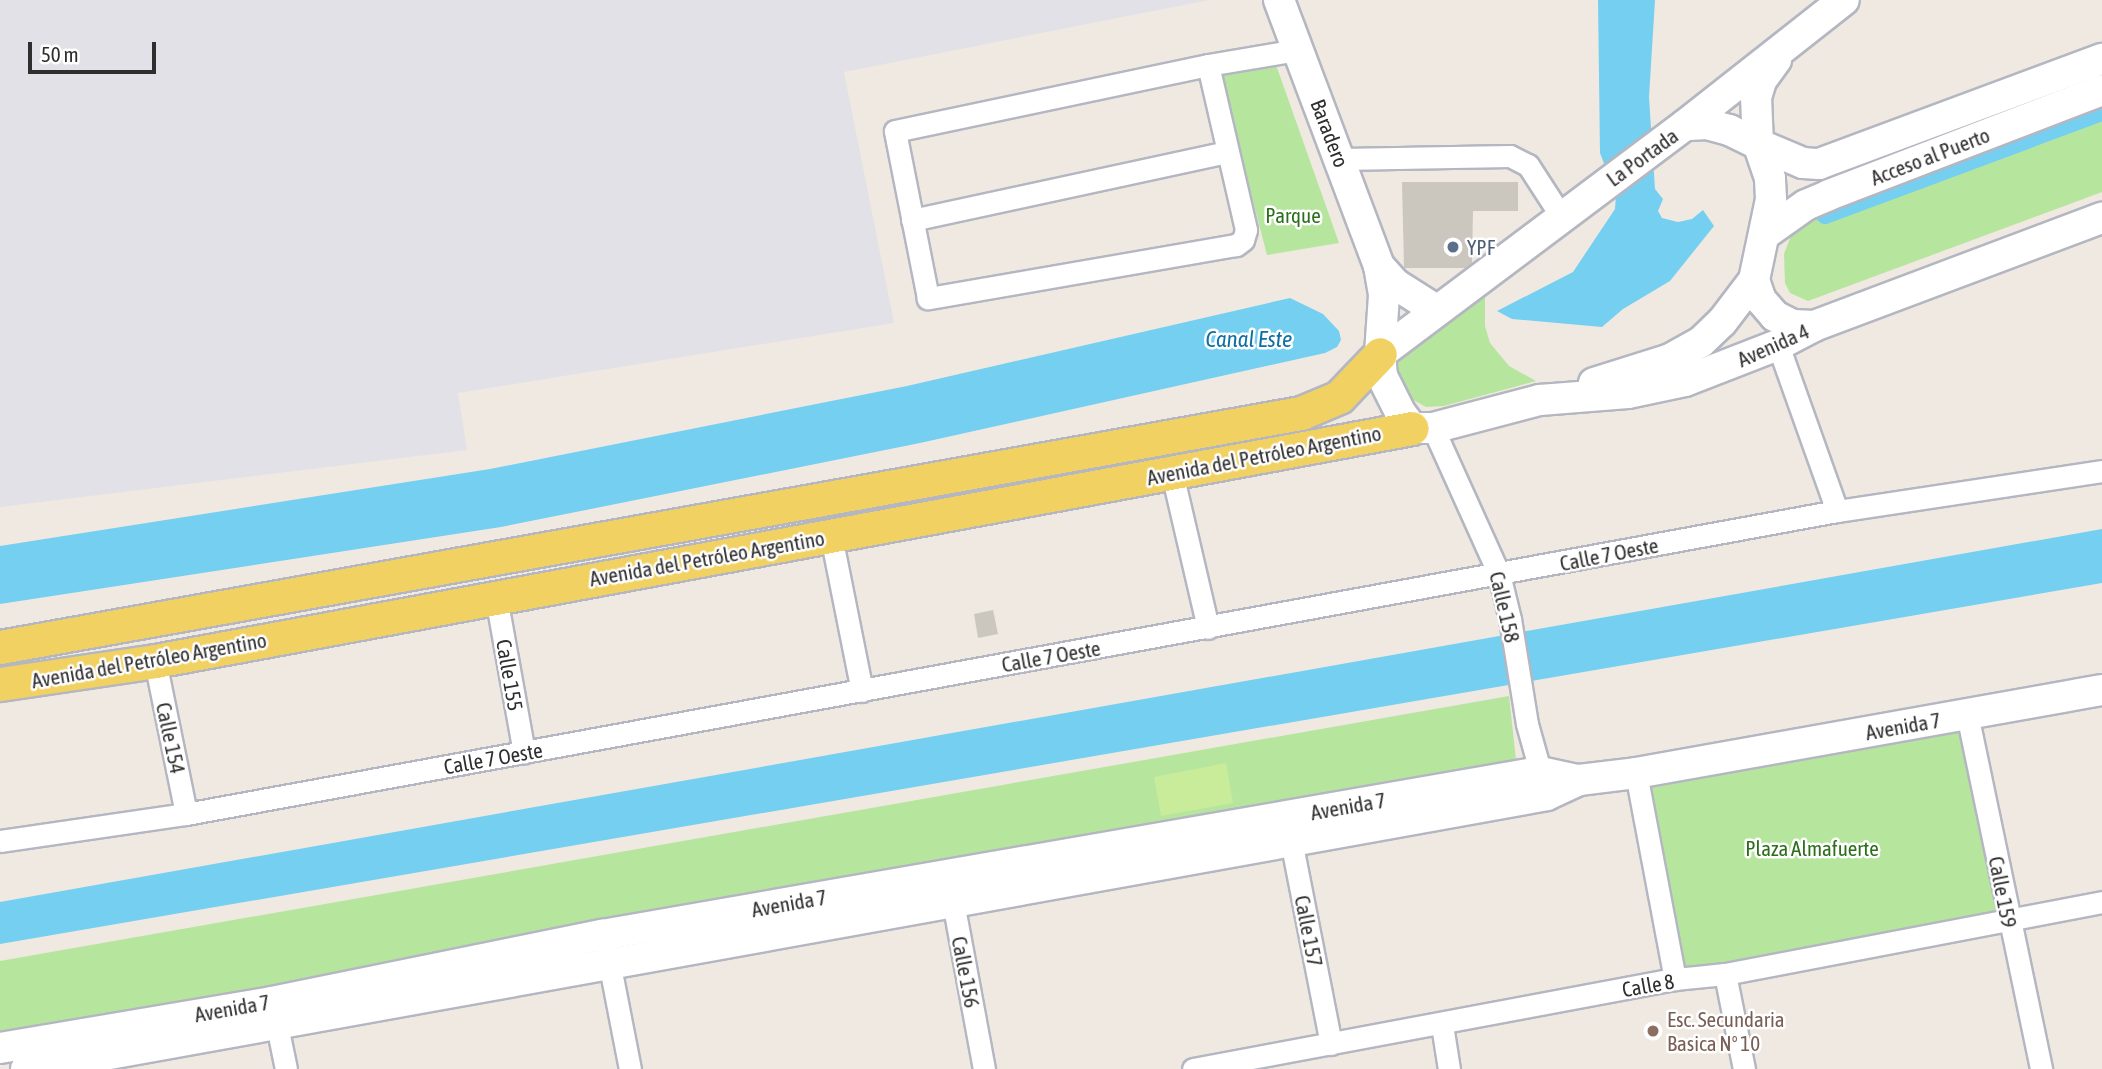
<!DOCTYPE html>
<html>
<head>
<meta charset="utf-8">
<style>
	body { margin:0 }
	#map { position:relative; width:2102px; height:1069px; overflow:hidden; background:#efe9e1; font-family:"Asap Condensed",sans-serif }
	div>[style] { position:absolute }
	.industrial>* { inset:0; background:#e3e1e8 }
	.green>* { inset:0; background:#b6e59e }
	.pitch>* { inset:0; background:#c9ec9a }
	.water>* { inset:0; background:#75cff0 }
	.canal>* { height:18px; margin:-9px; padding:0 9px; transform-origin:9px; border-radius:9px; background:#75cff0 }
	.building>* { inset:0; background:#cbc7bf }
	.roads { filter:drop-shadow(2px 0 #b4b7c1) drop-shadow(-2px 0 #b4b7c1) drop-shadow(0 2px #b4b7c1) drop-shadow(0 -2px #b4b7c1) }
	.minor>* { height:21px; margin:-10.5px; padding:0 10.5px; transform-origin:10.5px; border-radius:10.5px; background:#fff }
	.secondary>* { height:30px; margin:-15px; padding:0 15px; transform-origin:15px; border-radius:15px; background:#fff }
	.primary>* { height:33px; margin:-16.5px; padding:0 16.5px; transform-origin:16.5px; border-radius:16.5px; background:#f2d163 }
	.dots>* { width:19px; height:19px; translate:-50% -50%; box-sizing:border-box; border:4px solid #fff; border-radius:50% }
	span { translate:-50% -50%; white-space:nowrap; text-align:center; line-height:1.15; -webkit-text-stroke:5px #fff; paint-order:stroke }
	.street-label { font-size:21px; color:#2e2e2e }
	.park-label { font-size:21px; color:#2c6e1b }
	.service-label { font-size:21px; color:#4e5e75 }
	.left { translate:0 -50%; text-align:left }
	.education-label { font-size:21px; color:#785e54 }
	.water-label { font-size:23px; color:#0d6fa3; font-style:italic }
	.scale { position:absolute; left:28px; top:42px; width:128px; height:32px; box-sizing:border-box; border:4px solid #2e2e2e; border-top:0; padding-left:9px; font-size:21px; line-height:24px; white-space:nowrap; color:#2e2e2e; -webkit-text-stroke:5px #fff; paint-order:stroke }
</style>
</head>
<body>
<div id="map">
	<div class="industrial">
		<i style="clip-path:polygon(0 0,1209px 0,844px 72px,894px 323px,458px 393px,467px 450px,0 507px)"></i>
	</div>
	<div class="green">
		<i style="clip-path:polygon(1275px 62px,1339px 243px,1267px 255px,1220px 74px)"></i>
		<i style="clip-path:polygon(2102px 106px,2102px 192px,1808px 301px,1790px 293px,1785px 283px,1784px 254px,1792px 233px,1807px 216px)"></i>
		<i style="clip-path:polygon(1485px 289px,1485px 326px,1490px 343px,1509px 366px,1536px 381px,1444px 406px,1426px 407px,1408px 397px,1395px 378px,1395px 358px)"></i>
		<i style="clip-path:polygon(1509px 696px,1517px 769px,0 1036px,0 961px)"></i>
		<i style="clip-path:polygon(1961px 721px,2003px 914px,1681px 972px,1646px 777px)"></i>
	</div>
	<div class="pitch">
		<i style="clip-path:polygon(1226px 763px,1233px 803px,1161px 816px,1154px 777px)"></i>
	</div>
	<div class="water">
		<i style="clip-path:polygon(1598px 0,1655px 0,1649px 97px,1655px 189px,1663px 199px,1658px 211px,1662px 218px,1678px 222px,1692px 219px,1703px 210px,1714px 226px,1670px 281px,1623px 309px,1602px 327px,1512px 319px,1497px 311px,1573px 272px,1615px 209px,1616px 195px,1600px 153px)"></i>
		<i style="clip-path:polygon(1290px 298px,1323px 314px,1339px 331px,1341px 340px,1337px 347px,1325px 353px,920px 443px,501px 527px,0 604px,0 546px,490px 469px,907px 386px)"></i>
		<i style="clip-path:polygon(2102px 529px,2102px 583px,0 944px,0 902px)"></i>
	</div>
	<div class="canal">
		<i style="left:1825px;top:215px;width:296px;rotate:-20.4deg"></i>
	</div>
	<div class="building">
		<i style="clip-path:polygon(1402px 182px,1518px 182px,1518px 211px,1473px 211px,1472px 263px,1465px 268px,1404px 268px)"></i>
		<i style="clip-path:polygon(993px 610px,998px 634px,978px 638px,974px 614px)"></i>
	</div>
	<div class="roads">
		<div class="minor">
			<i style="left:1208px;top:65px;width:169px;rotate:77deg"></i>
			<i style="left:1246px;top:230px;width:10px;rotate:107deg"></i>
			<i style="left:1243px;top:240px;width:9px;rotate:144deg"></i>
			<i style="left:1236px;top:245px;width:313px;rotate:170.2deg"></i>
			<i style="left:928px;top:298px;width:170px;rotate:-101.2deg"></i>
			<i style="left:895px;top:131px;width:320px;rotate:-11.9deg"></i>
			<i style="left:1208px;top:65px;width:91px;rotate:-9.5deg"></i>
			<i style="left:1341px;top:159px;width:169px;rotate:-1deg"></i>
			<i style="left:1510px;top:156px;width:20px;rotate:27deg"></i>
			<i style="left:1528px;top:165px;width:61px;rotate:57.1deg"></i>
			<i style="left:912px;top:220px;width:321px;rotate:-12.2deg"></i>
			<i style="left:1778px;top:345px;width:176px;rotate:70.4deg"></i>
			<i style="left:1433px;top:428px;width:160px;rotate:65.7deg"></i>
			<i style="left:1499px;top:574px;width:46px;rotate:76.3deg"></i>
			<i style="left:1510px;top:619px;width:106px;rotate:80.8deg"></i>
			<i style="left:1527px;top:724px;width:63px;rotate:74.4deg"></i>
			<i style="left:1172px;top:473px;width:159px;rotate:76.9deg"></i>
			<i style="left:831px;top:536px;width:158px;rotate:78.7deg"></i>
			<i style="left:496px;top:597px;width:158px;rotate:79.8deg"></i>
			<i style="left:155px;top:661px;width:156px;rotate:78.5deg"></i>
			<i style="left:1967px;top:714px;width:363px;rotate:78.2deg"></i>
			<i style="left:1636px;top:773px;width:210px;rotate:79.3deg"></i>
			<i style="left:1289px;top:830px;width:218px;rotate:78.9deg"></i>
			<i style="left:0;top:841px;width:188px;rotate:-8.3deg"></i>
			<i style="left:186px;top:814px;width:1679px;rotate:-10.4deg"></i>
			<i style="left:1837px;top:511px;width:268px;rotate:-8.6deg"></i>
			<i style="left:951px;top:891px;width:181px;rotate:79.5deg"></i>
			<i style="left:607px;top:951px;width:120px;rotate:79deg"></i>
			<i style="left:1725px;top:974px;width:97px;rotate:78.7deg"></i>
			<i style="left:274px;top:1011px;width:59px;rotate:78.3deg"></i>
			<i style="left:1442px;top:1025px;width:45px;rotate:81deg"></i>
			<i style="left:1193px;top:1069px;width:490px;rotate:-10.6deg"></i>
			<i style="left:1675px;top:979px;width:50px;rotate:-5.7deg"></i>
			<i style="left:1725px;top:974px;width:384px;rotate:-10.8deg"></i>
		</div>
		<div class="secondary">
			<i style="left:1279px;top:0;width:284px;rotate:69.4deg"></i>
			<i style="left:1379px;top:266px;width:29px;rotate:80deg"></i>
			<i style="left:1384px;top:295px;width:59px;rotate:93.9deg"></i>
			<i style="left:1380px;top:354px;width:22px;rotate:85deg"></i>
			<i style="left:1382px;top:376px;width:40px;rotate:63.4deg"></i>
			<i style="left:1400px;top:412px;width:20px;rotate:53deg"></i>
			<i style="left:1412px;top:428px;width:21px"></i>
			<i style="left:1433px;top:428px;width:111px;rotate:-14.7deg"></i>
			<i style="left:1540px;top:400px;width:88px;rotate:-4.5deg"></i>
			<i style="left:1628px;top:393px;width:58px;rotate:-11.9deg"></i>
			<i style="left:1685px;top:381px;width:100px;rotate:-21.2deg"></i>
			<i style="left:1778px;top:345px;width:41px;rotate:-27.8deg"></i>
			<i style="left:1814px;top:326px;width:308px;rotate:-20.6deg"></i>
			<i style="left:1776px;top:60px;width:26px;rotate:126deg"></i>
			<i style="left:1761px;top:81px;width:17px;rotate:107deg"></i>
			<i style="left:1756px;top:97px;width:47px;rotate:87.6deg"></i>
			<i style="left:1758px;top:144px;width:49px;rotate:22.9deg"></i>
			<i style="left:1803px;top:163px;width:16px;rotate:4deg"></i>
			<i style="left:1819px;top:164px;width:302px;rotate:-20.4deg"></i>
			<i style="left:1765px;top:234px;width:50px;rotate:-35.3deg"></i>
			<i style="left:1806px;top:205px;width:25px;rotate:-23deg"></i>
			<i style="left:1829px;top:195px;width:292px;rotate:-21deg"></i>
			<i style="left:1379px;top:266px;width:24px;rotate:48deg"></i>
			<i style="left:1395px;top:284px;width:49px;rotate:32.4deg"></i>
			<i style="left:1754px;top:280px;width:21px;rotate:71deg"></i>
			<i style="left:1761px;top:300px;width:21px;rotate:49deg"></i>
			<i style="left:1775px;top:316px;width:20px;rotate:27deg"></i>
			<i style="left:1793px;top:325px;width:21px;rotate:3deg"></i>
			<i style="left:1380px;top:354px;width:381px;rotate:-36.9deg"></i>
			<i style="left:1685px;top:125px;width:202px;rotate:-38.2deg"></i>
			<i style="left:1594px;top:383px;width:80px;rotate:-17.5deg"></i>
			<i style="left:1670px;top:359px;width:35px;rotate:-29deg"></i>
			<i style="left:1701px;top:342px;width:29px;rotate:-44deg"></i>
			<i style="left:1722px;top:322px;width:53px;rotate:-52.7deg"></i>
			<i style="left:1754px;top:280px;width:83px;rotate:-78.1deg"></i>
			<i style="left:1771px;top:199px;width:21px;rotate:-93deg"></i>
			<i style="left:1770px;top:178px;width:36px;rotate:-109deg"></i>
			<i style="left:1758px;top:144px;width:32px;rotate:-154deg"></i>
			<i style="left:1729px;top:130px;width:23px;rotate:-165deg"></i>
			<i style="left:1707px;top:124px;width:22px;rotate:177deg"></i>
			<i style="left:0;top:1048px;width:276px;rotate:-9.6deg"></i>
			<i style="left:272px;top:1002px;width:337px;rotate:-11.5deg"></i>
			<i style="left:602px;top:935px;width:952px;rotate:-9.86deg"></i>
			<i style="left:1540px;top:772px;width:40px;rotate:12deg"></i>
			<i style="left:26px;top:1069px;width:1545px;rotate:-10.21deg"></i>
			<i style="left:1547px;top:795px;width:35px;rotate:-25deg"></i>
			<i style="left:1579px;top:780px;width:57px;rotate:-7deg"></i>
			<i style="left:1636px;top:773px;width:473px;rotate:-10.1deg"></i>
		</div>
		<div class="primary">
			<i style="left:0;top:647px;width:1322px;rotate:-10.2deg"></i>
			<i style="left:1301px;top:413px;width:41px;rotate:-22.8deg"></i>
			<i style="left:1339px;top:397px;width:59px;rotate:-46.4deg"></i>
			<i style="left:0;top:684px;width:157px;rotate:-8.4deg"></i>
			<i style="left:155px;top:661px;width:1278px;rotate:-10.5deg"></i>
		</div>
	</div>
	<div class="dots">
		<i style="left:1453px;top:247px;background:#5c6f8a"></i>
		<i style="left:1653px;top:1031px;background:#8d6e63"></i>
	</div>
	<div class="street-label">
		<span style="left:1330px;top:133px;rotate:69deg">Baradero</span>
		<span style="left:1930px;top:156px;rotate:-21deg">Acceso al Puerto</span>
		<span style="left:1642px;top:157px;rotate:-36deg">La Portada</span>
		<span style="left:1773px;top:345px;rotate:-24deg">Avenida 4</span>
		<span style="left:1264px;top:455px;rotate:-11deg">Avenida del Petróleo Argentino</span>
		<span style="left:1609px;top:554px;rotate:-11deg">Calle 7 Oeste</span>
		<span style="left:707px;top:558px;rotate:-10deg">Avenida del Petróleo Argentino</span>
		<span style="left:1505px;top:607px;rotate:77deg">Calle 158</span>
		<span style="left:1051px;top:656px;rotate:-10deg">Calle 7 Oeste</span>
		<span style="left:149px;top:660px;rotate:-10deg">Avenida del Petróleo Argentino</span>
		<span style="left:510px;top:675px;rotate:80deg">Calle 155</span>
		<span style="left:1903px;top:726px;rotate:-10deg">Avenida 7</span>
		<span style="left:171px;top:738px;rotate:78deg">Calle 154</span>
		<span style="left:493px;top:758px;rotate:-10deg">Calle 7 Oeste</span>
		<span style="left:1348px;top:806px;rotate:-10deg">Avenida 7</span>
		<span style="left:2003px;top:892px;rotate:79deg">Calle 159</span>
		<span style="left:789px;top:903px;rotate:-10deg">Avenida 7</span>
		<span style="left:1309px;top:931px;rotate:79deg">Calle 157</span>
		<span style="left:966px;top:972px;rotate:79deg">Calle 156</span>
		<span style="left:1648px;top:985px;rotate:-10deg">Calle 8</span>
		<span style="left:232px;top:1008px;rotate:-10deg">Avenida 7</span>
	</div>
	<div class="park-label">
		<span style="left:1293px;top:215px">Parque</span>
		<span style="left:1812px;top:848px">Plaza Almafuerte</span>
	</div>
	<div class="service-label">
		<span class="left" style="left:1467px;top:247px">YPF</span>
	</div>
	<div class="education-label">
		<span class="left" style="left:1667px;top:1031px">Esc. Secundaria<br>Basica Nº 10</span>
	</div>
	<div class="water-label">
		<span style="left:1249px;top:339px">Canal Este</span>
	</div>
	<div class="scale">50 m</div>
</div>
</body>
</html>
